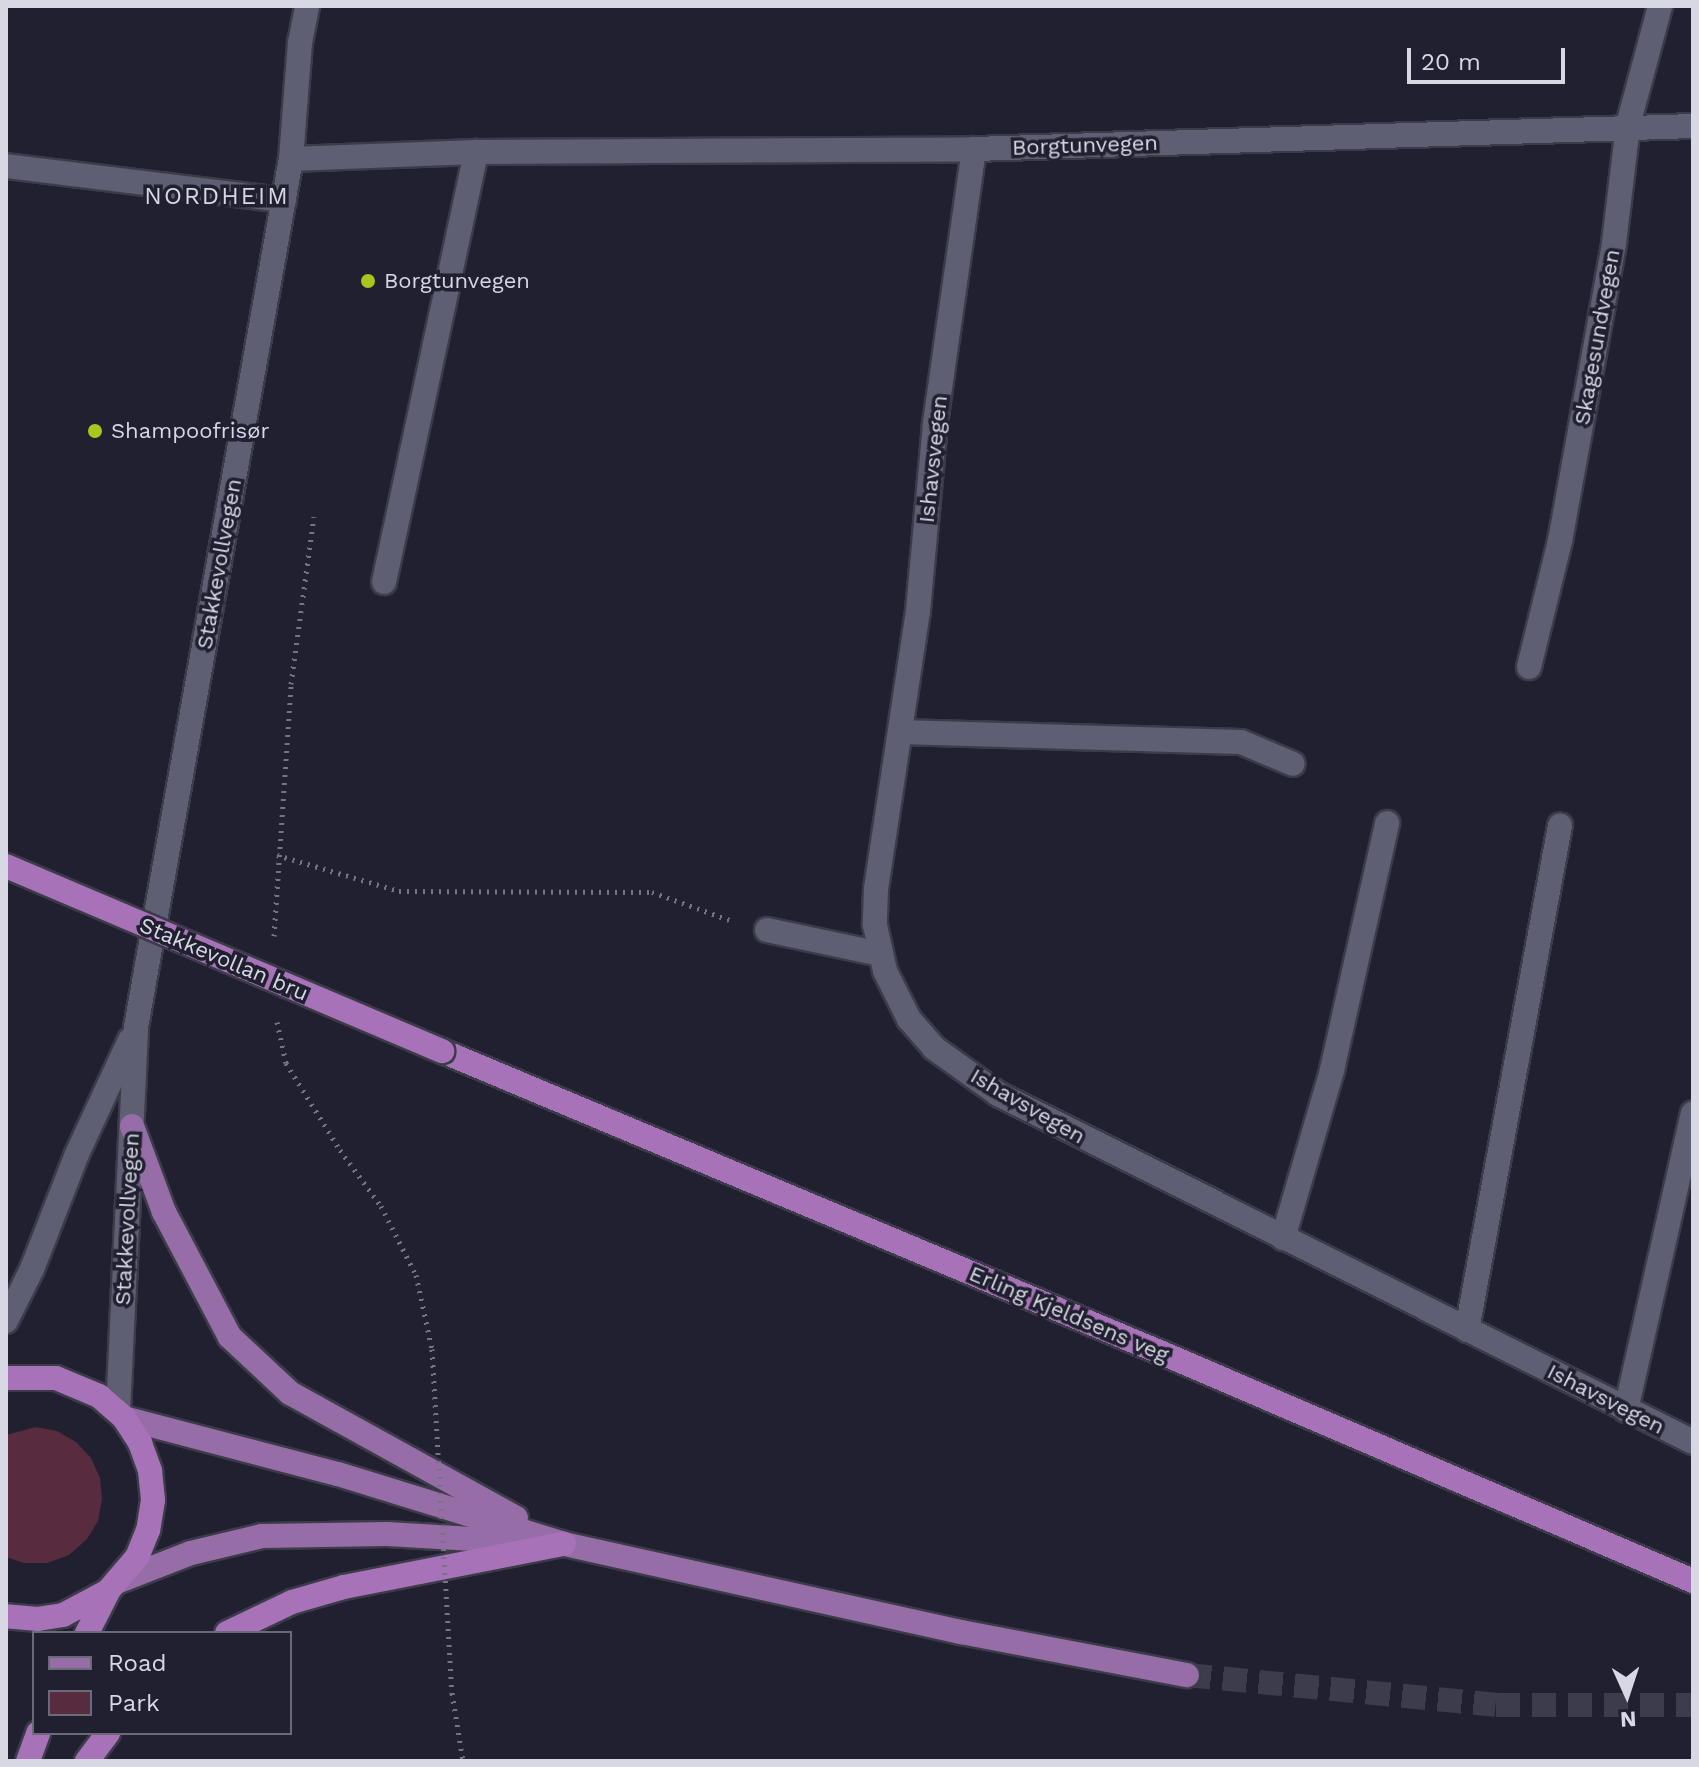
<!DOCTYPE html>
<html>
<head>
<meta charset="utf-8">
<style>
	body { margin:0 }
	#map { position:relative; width:1699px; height:1767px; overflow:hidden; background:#212031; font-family:"Work Sans",sans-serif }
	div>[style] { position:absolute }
	.green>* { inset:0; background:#582b3f }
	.primary-tunnel>* { height:24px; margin-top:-12px; transform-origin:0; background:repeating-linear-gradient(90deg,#3c3c4c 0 24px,transparent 0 36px) }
	.path>* { height:5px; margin-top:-2.5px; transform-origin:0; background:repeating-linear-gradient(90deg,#757483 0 2px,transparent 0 8px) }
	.roads { filter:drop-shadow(2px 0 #3c3b49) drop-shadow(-2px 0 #3c3b49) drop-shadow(0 2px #3c3b49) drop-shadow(0 -2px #3c3b49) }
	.service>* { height:24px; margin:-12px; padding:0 12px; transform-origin:12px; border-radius:12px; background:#5f5f73 }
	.minor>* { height:24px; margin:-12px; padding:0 12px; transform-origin:12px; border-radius:12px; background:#5f5f73 }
	.tertiary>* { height:24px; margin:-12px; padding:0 12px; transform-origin:12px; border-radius:12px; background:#5f5f73 }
	.primary>* { height:24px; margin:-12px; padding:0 12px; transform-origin:12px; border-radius:12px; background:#966da7 }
	.trunk>* { height:24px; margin:-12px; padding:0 12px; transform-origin:12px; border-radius:12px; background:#a872b8 }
	.path-bridge>* { height:5px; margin-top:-2.5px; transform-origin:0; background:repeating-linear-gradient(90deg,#757483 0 2px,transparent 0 8px) }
	.bridges { filter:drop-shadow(2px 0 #3c3b49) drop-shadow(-2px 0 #3c3b49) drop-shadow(0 2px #3c3b49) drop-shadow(0 -2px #3c3b49) }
	.trunk-bridge>* { height:24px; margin:-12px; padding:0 12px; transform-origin:12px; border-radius:12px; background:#a872b8 }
	.dots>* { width:22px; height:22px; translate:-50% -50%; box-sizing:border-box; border:4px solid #212031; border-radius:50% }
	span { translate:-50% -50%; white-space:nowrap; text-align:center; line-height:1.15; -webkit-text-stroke:7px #212031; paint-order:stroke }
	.street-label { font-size:22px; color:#d8d8e4 }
	.poi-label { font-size:22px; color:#d8d8e4 }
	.left { translate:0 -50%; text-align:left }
	.neighbourhood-label { font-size:24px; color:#d8d8e4; letter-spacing:2px }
	.frame { position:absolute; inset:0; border:8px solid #d8d8e4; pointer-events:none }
	.legend { position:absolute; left:32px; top:1631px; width:260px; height:104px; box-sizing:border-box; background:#212031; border:2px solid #6a6a79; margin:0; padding:10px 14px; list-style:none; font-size:24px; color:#d8d8e4 }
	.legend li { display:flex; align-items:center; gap:16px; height:40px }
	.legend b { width:40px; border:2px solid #6a6a79 }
	.north { position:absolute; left:1587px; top:1655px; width:80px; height:80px; -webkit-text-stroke:6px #212031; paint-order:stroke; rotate:177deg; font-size:22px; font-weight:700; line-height:32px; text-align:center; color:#d8d8e4 }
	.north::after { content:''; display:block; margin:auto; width:28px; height:36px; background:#d8d8e4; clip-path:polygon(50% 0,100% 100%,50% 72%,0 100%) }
	.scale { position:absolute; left:1407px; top:48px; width:158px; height:36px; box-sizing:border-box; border:4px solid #d8d8e4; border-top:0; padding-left:10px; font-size:24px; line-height:28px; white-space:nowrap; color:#d8d8e4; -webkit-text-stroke:6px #212031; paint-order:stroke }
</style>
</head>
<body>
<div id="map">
	<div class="green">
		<i style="clip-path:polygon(36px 1427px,57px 1431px,76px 1442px,91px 1458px,100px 1478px,102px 1499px,98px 1521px,87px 1539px,69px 1555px,47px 1563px,24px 1563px,6px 1557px,6px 1435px)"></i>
	</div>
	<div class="primary-tunnel">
		<i style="left:1187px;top:1675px;width:310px;rotate:5.5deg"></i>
		<i style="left:1496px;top:1705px;width:197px"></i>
	</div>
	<div class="path">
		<i style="left:277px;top:855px;width:127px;rotate:16.4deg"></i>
		<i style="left:399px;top:891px;width:253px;rotate:0.2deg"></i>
		<i style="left:652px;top:892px;width:85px;rotate:19.9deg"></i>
		<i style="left:274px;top:936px;width:253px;rotate:-86.1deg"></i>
		<i style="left:291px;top:684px;width:169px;rotate:-82.2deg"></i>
		<i style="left:277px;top:1022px;width:42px;rotate:77.6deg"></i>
		<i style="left:286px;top:1063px;width:102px;rotate:58.2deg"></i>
		<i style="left:340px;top:1150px;width:69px;rotate:53.8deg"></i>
		<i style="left:381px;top:1206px;width:77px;rotate:63.1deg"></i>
		<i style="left:452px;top:1693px;width:69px;rotate:80.8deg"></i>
	</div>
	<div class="roads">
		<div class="service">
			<i style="left:6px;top:166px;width:280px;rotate:7deg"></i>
			<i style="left:900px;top:732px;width:341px;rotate:1.7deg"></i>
			<i style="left:1241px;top:742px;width:56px;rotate:22.9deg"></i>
			<i style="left:767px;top:930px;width:116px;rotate:11.9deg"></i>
			<i style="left:1283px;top:1238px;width:175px;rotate:-73.7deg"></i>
			<i style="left:1332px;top:1070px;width:253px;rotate:-77.4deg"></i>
			<i style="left:1467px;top:1330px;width:513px;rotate:-79.55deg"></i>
			<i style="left:1626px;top:1410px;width:304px;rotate:-77.3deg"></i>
		</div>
		<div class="minor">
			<i style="left:974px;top:149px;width:278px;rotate:98.1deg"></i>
			<i style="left:935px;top:424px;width:188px;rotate:95.2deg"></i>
			<i style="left:918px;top:611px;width:281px;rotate:98.6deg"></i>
			<i style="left:876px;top:889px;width:36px;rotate:92deg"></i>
			<i style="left:875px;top:925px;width:47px;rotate:77.7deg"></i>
			<i style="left:885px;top:971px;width:54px;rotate:63.4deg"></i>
			<i style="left:909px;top:1019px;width:38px;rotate:49deg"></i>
			<i style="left:934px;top:1048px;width:79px;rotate:35.7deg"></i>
			<i style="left:998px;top:1094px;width:777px;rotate:26.6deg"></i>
			<i style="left:291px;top:159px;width:185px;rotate:-2.2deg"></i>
			<i style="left:476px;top:152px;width:498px;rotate:-0.3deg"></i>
			<i style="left:974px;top:149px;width:719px;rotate:-1.83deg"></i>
			<i style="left:384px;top:582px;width:440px;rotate:-77.9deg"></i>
			<i style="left:1529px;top:667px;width:130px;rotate:-76.2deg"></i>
			<i style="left:1560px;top:541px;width:303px;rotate:-79.7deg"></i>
			<i style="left:1614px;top:243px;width:119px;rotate:-83.2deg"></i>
			<i style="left:1628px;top:125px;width:123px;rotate:-74.9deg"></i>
		</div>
		<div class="tertiary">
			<i style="left:6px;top:1321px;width:58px;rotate:-63.4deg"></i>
			<i style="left:32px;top:1269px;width:123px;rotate:-68.6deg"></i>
			<i style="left:77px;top:1154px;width:126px;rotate:-65.1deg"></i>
			<i style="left:118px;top:1412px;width:385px;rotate:-87.3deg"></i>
			<i style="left:136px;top:1027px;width:882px;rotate:-79.88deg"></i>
			<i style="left:291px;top:159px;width:116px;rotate:-85.6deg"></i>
			<i style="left:300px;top:43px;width:38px;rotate:-79deg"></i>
		</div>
		<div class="primary">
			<i style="left:132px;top:1126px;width:92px;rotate:69.6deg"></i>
			<i style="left:164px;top:1212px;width:141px;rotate:62.2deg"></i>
			<i style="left:230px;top:1337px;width:82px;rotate:43deg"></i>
			<i style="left:290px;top:1393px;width:258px;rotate:28.9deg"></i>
			<i style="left:124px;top:1418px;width:221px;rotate:14.7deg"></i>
			<i style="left:338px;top:1474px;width:237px;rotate:17.2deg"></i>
			<i style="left:564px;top:1544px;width:407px;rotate:12.5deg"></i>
			<i style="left:961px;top:1632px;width:230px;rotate:10.8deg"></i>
			<i style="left:119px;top:1581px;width:77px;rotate:-21.3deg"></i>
			<i style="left:191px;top:1553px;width:73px;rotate:-13.5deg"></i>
			<i style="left:262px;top:1536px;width:125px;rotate:-0.9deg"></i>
			<i style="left:387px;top:1534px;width:138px;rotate:3.3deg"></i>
		</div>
		<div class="trunk">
			<i style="left:442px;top:1051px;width:781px;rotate:22.76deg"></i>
			<i style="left:1162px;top:1353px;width:578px;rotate:23.24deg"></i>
			<i style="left:6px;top:1378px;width:50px"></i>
			<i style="left:56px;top:1378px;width:47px;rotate:22.7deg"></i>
			<i style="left:99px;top:1396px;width:33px;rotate:41deg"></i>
			<i style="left:124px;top:1418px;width:30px;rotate:57deg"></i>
			<i style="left:140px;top:1443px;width:30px;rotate:70deg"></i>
			<i style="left:150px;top:1471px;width:29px;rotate:84deg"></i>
			<i style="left:153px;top:1500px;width:30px;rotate:99deg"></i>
			<i style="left:148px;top:1530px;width:29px;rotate:112deg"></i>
			<i style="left:137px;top:1557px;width:45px;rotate:130.5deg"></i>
			<i style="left:108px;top:1591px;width:51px;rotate:151.9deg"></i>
			<i style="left:63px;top:1615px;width:25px;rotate:171deg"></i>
			<i style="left:38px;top:1619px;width:32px;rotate:-175deg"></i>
			<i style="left:87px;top:1633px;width:46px;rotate:-62.9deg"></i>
			<i style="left:227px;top:1633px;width:72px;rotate:-25.5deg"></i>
			<i style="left:292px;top:1602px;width:54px;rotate:-16.1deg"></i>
			<i style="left:344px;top:1587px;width:224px;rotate:-11.1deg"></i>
			<i style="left:28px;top:1761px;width:30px;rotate:-70deg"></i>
			<i style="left:87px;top:1761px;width:35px;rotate:-53deg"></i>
		</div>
	</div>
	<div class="path-bridge">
		<i style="left:416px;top:1275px;width:76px;rotate:77.8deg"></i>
		<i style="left:432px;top:1349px;width:345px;rotate:86.7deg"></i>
	</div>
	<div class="bridges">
		<div class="trunk-bridge">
			<i style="left:6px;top:866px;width:474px;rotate:23deg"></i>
		</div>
	</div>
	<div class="dots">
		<i style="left:368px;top:281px;background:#a8c71d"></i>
		<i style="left:95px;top:431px;background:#a8c71d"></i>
	</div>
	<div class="street-label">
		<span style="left:1085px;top:145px;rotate:-2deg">Borgtunvegen</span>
		<span style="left:1597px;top:337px;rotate:-80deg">Skagesundvegen</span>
		<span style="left:933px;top:459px;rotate:-84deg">Ishavsvegen</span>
		<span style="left:219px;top:564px;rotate:-80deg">Stakkevollvegen</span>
		<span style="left:224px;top:959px;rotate:23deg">Stakkevollan bru</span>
		<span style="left:1028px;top:1106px;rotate:30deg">Ishavsvegen</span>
		<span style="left:127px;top:1219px;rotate:-87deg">Stakkevollvegen</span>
		<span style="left:1069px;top:1314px;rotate:23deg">Erling Kjeldsens veg</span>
		<span style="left:1606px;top:1399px;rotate:27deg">Ishavsvegen</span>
	</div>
	<div class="poi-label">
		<span class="left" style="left:384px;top:281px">Borgtunvegen</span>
		<span class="left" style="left:111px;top:431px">Shampoofrisør</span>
	</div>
	<div class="neighbourhood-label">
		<span style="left:217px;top:197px">NORDHEIM</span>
	</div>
	<div class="frame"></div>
	<ul class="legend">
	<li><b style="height:10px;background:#966da7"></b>Road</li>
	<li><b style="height:22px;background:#582b3f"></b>Park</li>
	</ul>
	<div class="north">N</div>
	<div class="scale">20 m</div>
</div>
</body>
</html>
